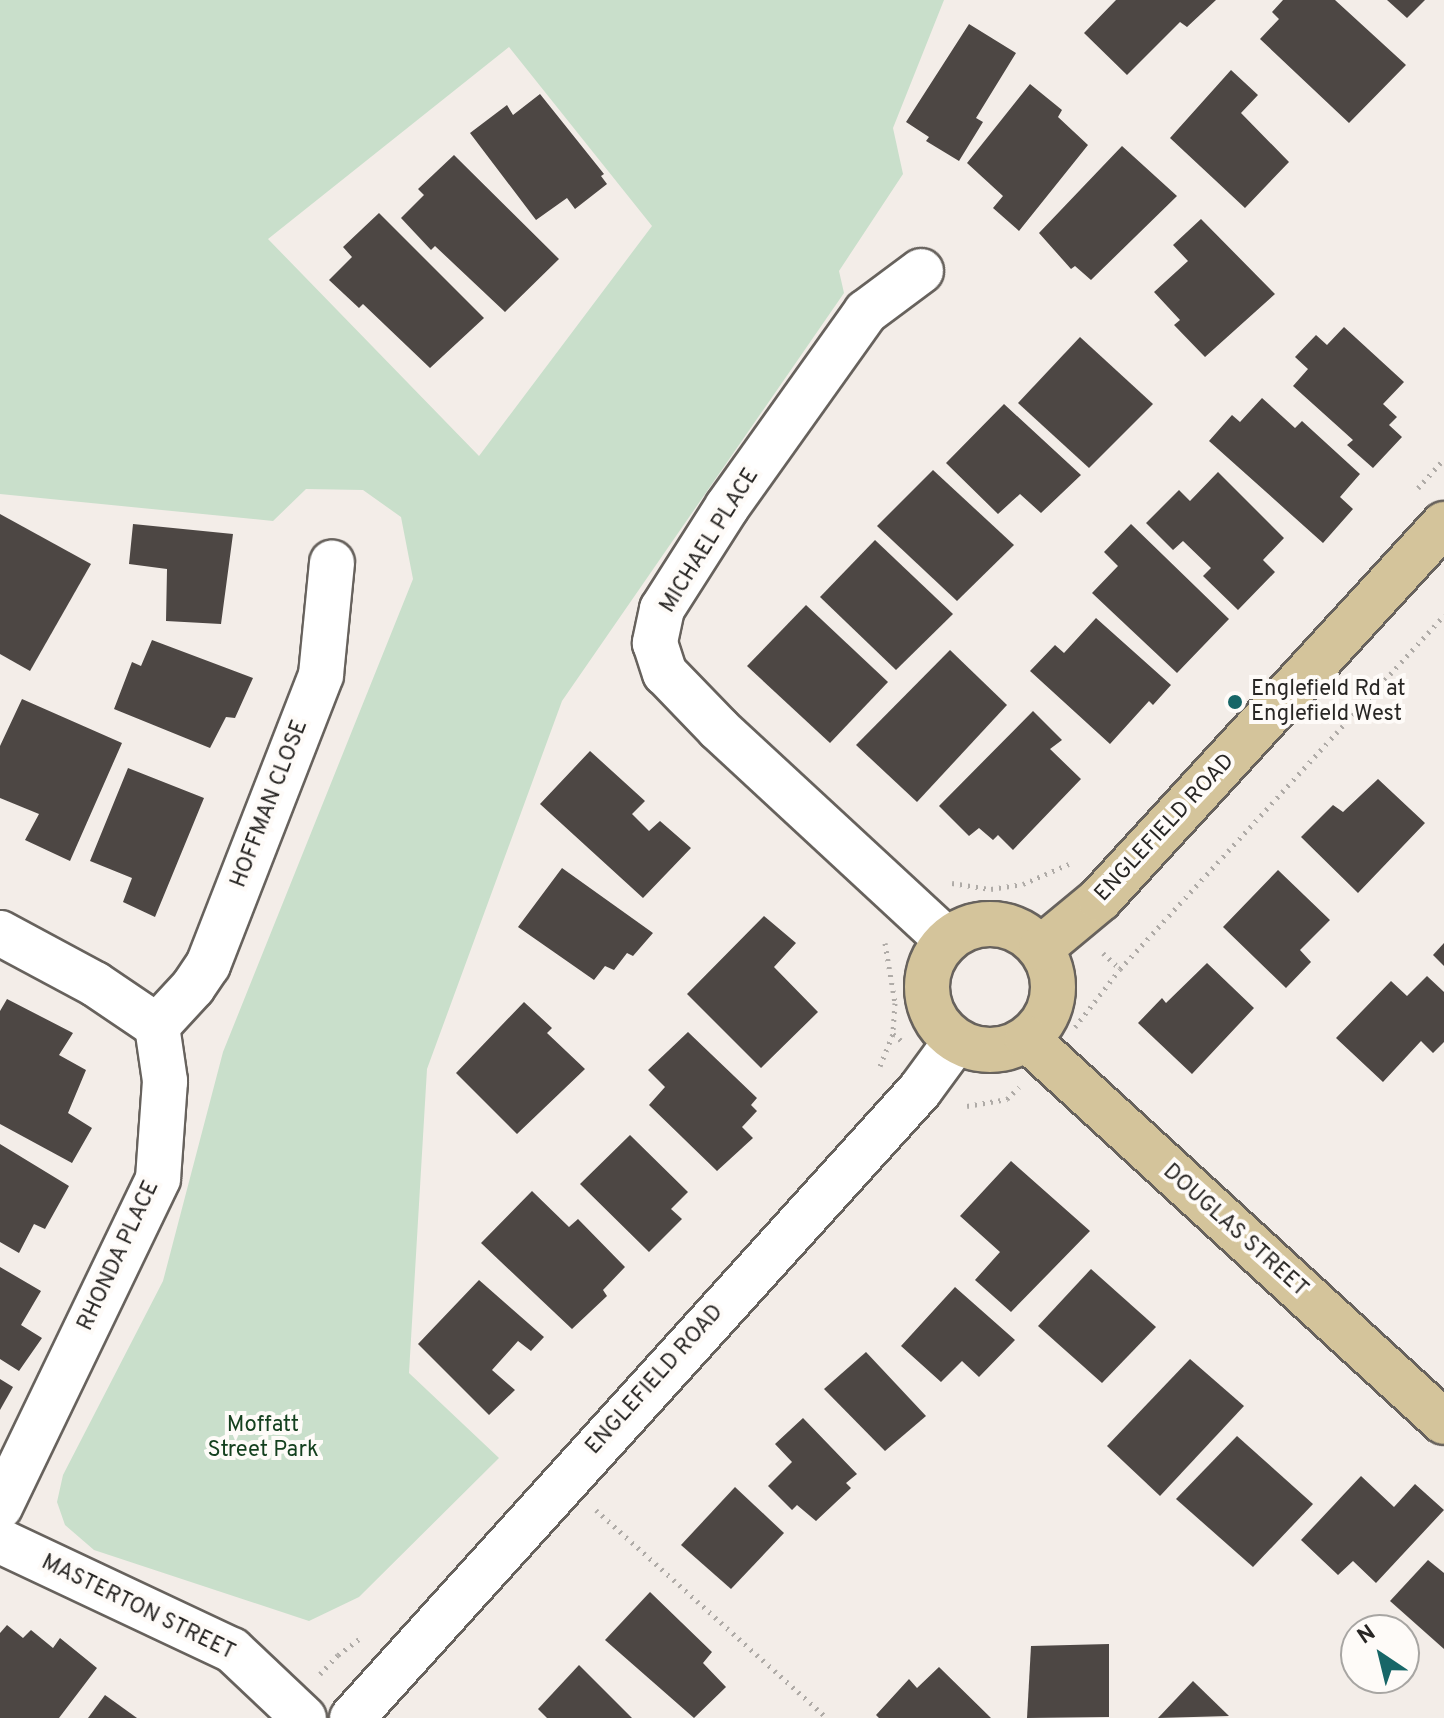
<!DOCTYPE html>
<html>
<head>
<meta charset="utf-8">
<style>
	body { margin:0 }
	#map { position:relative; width:1444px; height:1718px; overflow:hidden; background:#f3ede8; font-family:Overpass,sans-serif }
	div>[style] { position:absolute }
	.green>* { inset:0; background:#c9dfcb }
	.building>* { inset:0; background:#4d4744 }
	.path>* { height:5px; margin-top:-2.5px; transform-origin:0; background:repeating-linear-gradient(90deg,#afaba7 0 2px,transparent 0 8px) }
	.roads { filter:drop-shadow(2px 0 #67625d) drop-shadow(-2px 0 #67625d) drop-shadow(0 2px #67625d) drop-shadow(0 -2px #67625d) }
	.minor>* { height:44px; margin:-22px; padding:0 22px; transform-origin:22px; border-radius:22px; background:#fff }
	.major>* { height:44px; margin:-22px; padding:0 22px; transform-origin:22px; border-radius:22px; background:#d4c49b }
	.major>.ring { margin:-22px; padding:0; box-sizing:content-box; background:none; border:44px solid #d4c49b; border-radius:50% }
	.dots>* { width:22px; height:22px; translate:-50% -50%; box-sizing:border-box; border:4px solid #fefbf8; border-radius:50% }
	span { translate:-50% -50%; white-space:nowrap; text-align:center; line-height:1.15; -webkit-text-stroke:8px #fefbf8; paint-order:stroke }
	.street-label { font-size:22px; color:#282624 }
	.poi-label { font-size:22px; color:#282624 }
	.left { translate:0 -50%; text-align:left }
	.park-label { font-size:22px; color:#14401e }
	.north { position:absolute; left:1340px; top:1614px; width:80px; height:80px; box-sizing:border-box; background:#fefbf8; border:2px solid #a8a6a3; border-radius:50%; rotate:325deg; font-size:22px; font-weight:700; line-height:32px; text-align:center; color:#282624 }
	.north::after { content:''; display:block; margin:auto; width:28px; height:36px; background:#176667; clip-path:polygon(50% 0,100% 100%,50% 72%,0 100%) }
</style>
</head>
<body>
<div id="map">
	<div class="green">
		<i style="clip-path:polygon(evenodd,0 0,944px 0,893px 128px,903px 174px,839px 271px,844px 293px,562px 701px,427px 1069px,409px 1373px,499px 1458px,359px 1597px,309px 1621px,94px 1550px,65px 1525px,57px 1502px,63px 1475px,163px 1281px,223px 1052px,413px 579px,401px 517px,363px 490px,306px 489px,273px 521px,0 494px,0 0,509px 47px,652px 226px,479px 456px,268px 239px,509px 47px)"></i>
	</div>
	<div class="building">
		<i style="clip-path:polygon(1116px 0,1216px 0,1187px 27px,1180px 22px,1127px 75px,1084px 33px)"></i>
		<i style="clip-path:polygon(1283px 0,1335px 0,1406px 65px,1349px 123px,1260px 39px,1279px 19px,1272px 12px)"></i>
		<i style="clip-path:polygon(1387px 0,1425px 0,1407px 18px)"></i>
		<i style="clip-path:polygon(969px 24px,1016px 53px,976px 118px,983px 122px,959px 161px,926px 141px,929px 137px,906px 122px)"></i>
		<i style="clip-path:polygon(1231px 70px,1258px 95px,1241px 113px,1289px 162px,1245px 208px,1170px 138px)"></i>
		<i style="clip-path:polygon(1030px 84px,1062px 110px,1058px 117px,1088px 145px,1019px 231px,993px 208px,1003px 196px,967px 163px)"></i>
		<i style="clip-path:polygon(540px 94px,604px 174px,601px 176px,607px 184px,575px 209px,567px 198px,536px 220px,470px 133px,507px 105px,513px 115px)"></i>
		<i style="clip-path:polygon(1122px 146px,1177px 196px,1091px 280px,1075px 266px,1071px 269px,1039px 233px)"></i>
		<i style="clip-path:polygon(454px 155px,559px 259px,505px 312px,435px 246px,431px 250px,401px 218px,424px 195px,418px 189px)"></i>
		<i style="clip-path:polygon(379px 213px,484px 318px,430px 368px,363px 304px,359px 308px,329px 280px,352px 257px,343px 247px)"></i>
		<i style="clip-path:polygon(1201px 219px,1275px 294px,1205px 357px,1174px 325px,1180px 320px,1154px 292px,1188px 261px,1173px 245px)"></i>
		<i style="clip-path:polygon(1344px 327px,1404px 382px,1383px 404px,1397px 417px,1389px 425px,1402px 437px,1373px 468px,1347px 445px,1353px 440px,1293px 386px,1308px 369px,1295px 357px,1316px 335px,1327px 345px)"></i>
		<i style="clip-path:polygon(1080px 337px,1153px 404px,1089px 468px,1018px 403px)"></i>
		<i style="clip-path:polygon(1262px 398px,1295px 428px,1302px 421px,1360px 474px,1340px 497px,1353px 509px,1323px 543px,1209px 441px,1232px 415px,1240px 422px)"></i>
		<i style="clip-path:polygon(1004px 404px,1081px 475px,1041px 513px,1020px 494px,998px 514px,946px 463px)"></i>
		<i style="clip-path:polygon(933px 470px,1014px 545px,957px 601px,877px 526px)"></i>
		<i style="clip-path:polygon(1218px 472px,1284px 538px,1263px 560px,1275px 572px,1238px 610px,1203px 576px,1211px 568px,1183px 541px,1173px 550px,1146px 523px,1179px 490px,1190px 501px)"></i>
		<i style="clip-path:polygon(0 514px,91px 564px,30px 671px,0 654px)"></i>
		<i style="clip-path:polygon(133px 524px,233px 534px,221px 624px,166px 621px,167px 569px,129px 564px)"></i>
		<i style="clip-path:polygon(1131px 524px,1229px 619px,1177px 673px,1092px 593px,1118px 566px,1104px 552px)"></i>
		<i style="clip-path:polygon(875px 540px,953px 614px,896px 670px,820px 597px)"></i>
		<i style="clip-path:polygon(806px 605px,888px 682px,830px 743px,747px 666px)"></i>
		<i style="clip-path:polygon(1096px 618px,1171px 685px,1153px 705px,1149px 701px,1110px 744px,1030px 671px,1055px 645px,1064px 653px)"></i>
		<i style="clip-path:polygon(152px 640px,253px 678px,235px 718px,226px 717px,210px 748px,114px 709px,132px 662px,141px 666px)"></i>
		<i style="clip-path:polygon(950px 650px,1007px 705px,917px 802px,856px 745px)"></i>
		<i style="clip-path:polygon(22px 699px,122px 743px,70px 861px,25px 840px,39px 814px,0 798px,0 746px)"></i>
		<i style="clip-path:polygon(1033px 711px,1062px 740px,1050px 749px,1081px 779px,1013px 850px,998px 835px,993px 840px,979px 828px,969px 836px,939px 806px)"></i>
		<i style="clip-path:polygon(590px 751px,645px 801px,632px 814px,649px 831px,660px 821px,691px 848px,643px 898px,540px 804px)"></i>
		<i style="clip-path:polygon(128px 768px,204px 798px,155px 917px,123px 902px,132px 878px,90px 861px)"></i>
		<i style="clip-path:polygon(1378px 779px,1425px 823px,1358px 893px,1301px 837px,1333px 805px,1343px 812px)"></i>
		<i style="clip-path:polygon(562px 868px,653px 933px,633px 956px,627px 953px,614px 970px,605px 966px,594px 980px,518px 927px)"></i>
		<i style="clip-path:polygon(1278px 870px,1330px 920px,1300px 950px,1311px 962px,1286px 988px,1223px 927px)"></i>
		<i style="clip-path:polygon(764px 916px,796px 943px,774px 967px,818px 1012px,761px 1068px,687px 994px)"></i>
		<i style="clip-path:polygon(1444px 943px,1444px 966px,1433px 955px)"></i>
		<i style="clip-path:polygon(1207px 963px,1254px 1008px,1192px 1074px,1138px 1023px,1162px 998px,1166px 1003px)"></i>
		<i style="clip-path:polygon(1427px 976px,1444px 992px,1444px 1042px,1433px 1053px,1421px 1041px,1383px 1082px,1336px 1038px,1391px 981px,1407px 996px)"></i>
		<i style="clip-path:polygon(7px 999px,73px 1033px,59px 1055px,86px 1070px,68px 1113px,92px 1128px,72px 1163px,0 1124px,0 1011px)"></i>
		<i style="clip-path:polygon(524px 1002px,552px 1028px,547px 1033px,585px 1069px,517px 1134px,456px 1073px)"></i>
		<i style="clip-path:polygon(688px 1032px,757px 1098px,751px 1105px,757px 1111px,742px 1127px,753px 1138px,717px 1171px,649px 1105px,665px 1087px,648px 1070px)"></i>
		<i style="clip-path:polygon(630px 1135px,688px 1192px,671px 1209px,682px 1219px,649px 1252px,580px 1184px)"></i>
		<i style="clip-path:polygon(0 1144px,69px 1186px,45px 1229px,34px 1224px,19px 1253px,0 1242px)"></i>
		<i style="clip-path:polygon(1011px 1161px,1090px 1231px,1011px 1312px,975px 1280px,1000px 1252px,960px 1216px)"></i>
		<i style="clip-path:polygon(532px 1191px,569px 1227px,578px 1219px,625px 1267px,603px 1290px,607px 1296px,572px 1329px,481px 1243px)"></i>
		<i style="clip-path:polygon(0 1267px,41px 1291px,21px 1325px,42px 1338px,19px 1371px,0 1359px)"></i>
		<i style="clip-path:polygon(1091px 1269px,1156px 1327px,1102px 1383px,1038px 1326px)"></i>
		<i style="clip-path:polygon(479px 1280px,544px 1337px,531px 1351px,518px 1341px,492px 1370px,515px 1390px,489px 1415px,418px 1344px)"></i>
		<i style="clip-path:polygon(955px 1287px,1015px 1340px,979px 1377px,962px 1361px,941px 1382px,901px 1346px)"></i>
		<i style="clip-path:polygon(866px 1352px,926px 1416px,885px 1451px,824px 1389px)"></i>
		<i style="clip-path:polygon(1190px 1359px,1244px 1406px,1160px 1496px,1107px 1446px)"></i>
		<i style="clip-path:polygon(0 1379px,13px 1387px,0 1410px)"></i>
		<i style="clip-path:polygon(803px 1418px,857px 1474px,846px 1483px,851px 1488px,816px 1521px,797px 1505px,792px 1510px,768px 1486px,792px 1462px,775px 1444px)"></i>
		<i style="clip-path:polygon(1237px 1436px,1313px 1504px,1253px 1567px,1176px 1499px)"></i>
		<i style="clip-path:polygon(1361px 1476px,1394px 1507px,1415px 1484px,1444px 1510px,1376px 1583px,1353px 1561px,1338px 1575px,1301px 1540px)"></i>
		<i style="clip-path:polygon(735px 1487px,784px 1533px,731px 1589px,681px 1545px)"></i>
		<i style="clip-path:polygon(1428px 1560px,1444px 1573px,1444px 1649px,1390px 1601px)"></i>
		<i style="clip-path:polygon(650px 1592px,712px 1652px,703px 1663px,726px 1687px,694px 1718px,605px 1640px)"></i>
		<i style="clip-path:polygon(7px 1625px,23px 1638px,31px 1630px,53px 1648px,60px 1638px,97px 1668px,59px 1718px,0 1718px,0 1633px)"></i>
		<i style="clip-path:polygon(1109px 1644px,1109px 1717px,1027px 1718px,1031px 1646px)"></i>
		<i style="clip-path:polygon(579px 1665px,632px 1718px,547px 1718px,538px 1709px)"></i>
		<i style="clip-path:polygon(939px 1667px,991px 1718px,879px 1718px,876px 1715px,909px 1679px,917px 1688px)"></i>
		<i style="clip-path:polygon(1193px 1681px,1229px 1716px,1158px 1718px)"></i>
		<i style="clip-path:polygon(105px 1695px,137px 1718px,88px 1718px)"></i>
	</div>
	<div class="path">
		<i style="left:1418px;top:488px;width:39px;rotate:-48deg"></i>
		<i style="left:952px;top:883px;width:39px;rotate:9deg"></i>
		<i style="left:991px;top:889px;width:32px;rotate:-9deg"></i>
		<i style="left:1023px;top:884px;width:50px;rotate:-23.5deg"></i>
		<i style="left:885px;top:943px;width:61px;rotate:80.5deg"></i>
		<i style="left:895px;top:1003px;width:31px;rotate:94deg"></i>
		<i style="left:893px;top:1034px;width:14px;rotate:39deg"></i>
		<i style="left:1103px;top:953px;width:23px;rotate:43deg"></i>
		<i style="left:1075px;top:1027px;width:73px;rotate:-52.2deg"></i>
		<i style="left:1120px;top:969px;width:480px;rotate:-47.5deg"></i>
		<i style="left:880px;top:1066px;width:35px;rotate:-68deg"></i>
		<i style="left:967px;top:1106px;width:41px;rotate:-9.9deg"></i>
		<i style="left:1007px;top:1099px;width:17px;rotate:-45deg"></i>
		<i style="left:596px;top:1510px;width:311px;rotate:42deg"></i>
		<i style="left:320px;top:1674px;width:26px;rotate:-47deg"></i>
		<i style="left:338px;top:1655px;width:31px;rotate:-37deg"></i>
	</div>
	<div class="roads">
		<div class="minor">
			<i style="left:921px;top:271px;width:69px;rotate:143.3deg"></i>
			<i style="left:866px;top:312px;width:239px;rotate:125.5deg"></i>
			<i style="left:727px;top:507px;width:121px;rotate:122.5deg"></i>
			<i style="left:662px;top:609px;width:35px;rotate:102deg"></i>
			<i style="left:655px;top:643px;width:32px;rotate:72deg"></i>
			<i style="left:665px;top:673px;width:78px;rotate:46deg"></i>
			<i style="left:719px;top:729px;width:311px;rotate:42.8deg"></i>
			<i style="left:0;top:933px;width:108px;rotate:28.2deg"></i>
			<i style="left:95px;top:984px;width:75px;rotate:34.1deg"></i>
			<i style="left:157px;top:1026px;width:56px;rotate:81.7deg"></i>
			<i style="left:165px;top:1081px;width:98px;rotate:94.1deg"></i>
			<i style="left:158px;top:1179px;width:364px;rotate:115.7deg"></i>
			<i style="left:157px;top:1026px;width:53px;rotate:-47.3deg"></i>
			<i style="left:193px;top:987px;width:27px;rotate:-56deg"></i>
			<i style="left:208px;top:965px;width:311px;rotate:-68.7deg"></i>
			<i style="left:321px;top:675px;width:113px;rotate:-84.4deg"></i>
			<i style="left:0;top:1541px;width:256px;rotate:25.2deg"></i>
			<i style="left:232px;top:1650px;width:99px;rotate:43.4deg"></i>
			<i style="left:352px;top:1718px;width:847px;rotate:-47.87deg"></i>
			<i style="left:920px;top:1090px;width:61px;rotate:-53.7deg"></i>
		</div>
		<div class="major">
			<i class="ring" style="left:927px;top:924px;width:82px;height:82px"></i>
			<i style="left:1041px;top:948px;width:77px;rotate:-39.7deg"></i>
			<i style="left:1100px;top:899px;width:509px;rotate:-47.47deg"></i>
			<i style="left:1027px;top:1039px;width:566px;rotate:42.57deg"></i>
		</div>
	</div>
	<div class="dots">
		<i style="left:1235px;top:702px;background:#176667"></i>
	</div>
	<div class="street-label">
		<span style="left:710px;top:541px;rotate:-58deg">MICHAEL PLACE</span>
		<span style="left:270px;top:804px;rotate:-69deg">HOFFMAN CLOSE</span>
		<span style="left:1165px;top:828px;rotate:-47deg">ENGLEFIELD ROAD</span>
		<span style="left:1235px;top:1231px;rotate:42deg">DOUGLAS STREET</span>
		<span style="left:119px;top:1256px;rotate:-65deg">RHONDA PLACE</span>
		<span style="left:655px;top:1380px;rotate:-48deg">ENGLEFIELD ROAD</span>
		<span style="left:138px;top:1608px;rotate:26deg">MASTERTON STREET</span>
	</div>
	<div class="poi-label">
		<span class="left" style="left:1251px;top:702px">Englefield Rd at<br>Englefield West</span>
	</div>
	<div class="park-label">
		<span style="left:263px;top:1438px">Moffatt<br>Street Park</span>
	</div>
	<div class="north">N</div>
</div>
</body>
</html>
